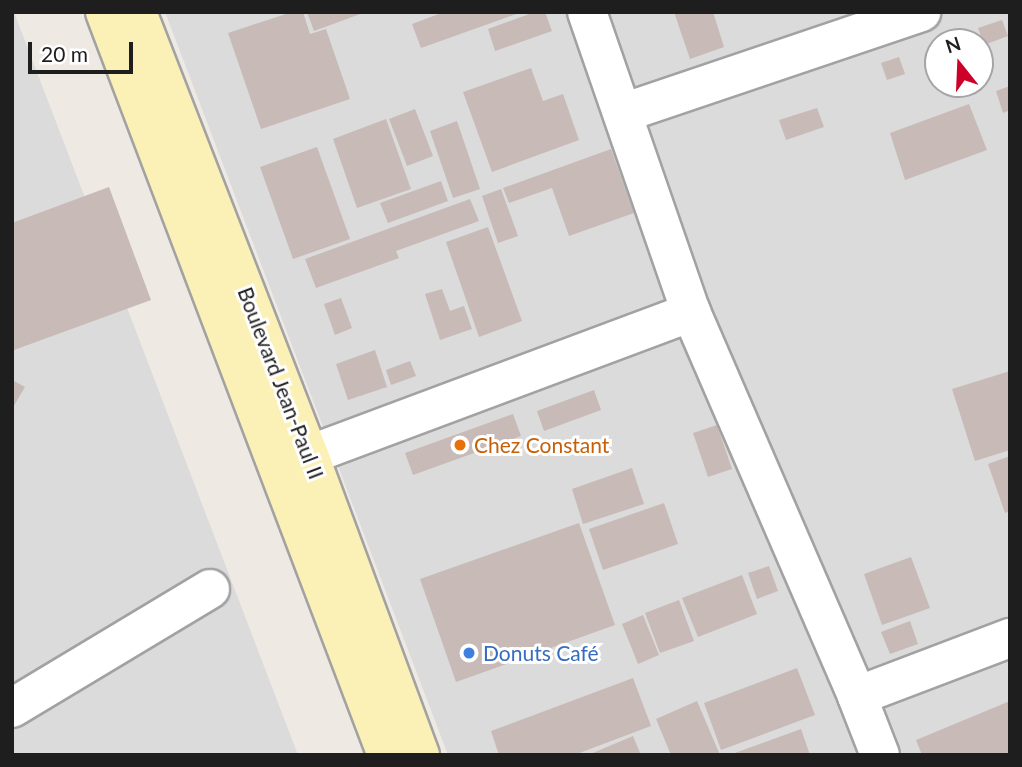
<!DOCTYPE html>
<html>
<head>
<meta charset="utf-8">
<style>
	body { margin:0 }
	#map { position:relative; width:1022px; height:767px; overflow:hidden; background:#efe9e4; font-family:Lato,sans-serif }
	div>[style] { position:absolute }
	.residential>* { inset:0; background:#dcdbdb }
	.building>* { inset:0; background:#c7bab7 }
	.roads { filter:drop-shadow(2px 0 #a2a2a2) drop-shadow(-2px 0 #a2a2a2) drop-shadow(0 2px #a2a2a2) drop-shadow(0 -2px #a2a2a2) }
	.minor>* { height:38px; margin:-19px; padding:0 19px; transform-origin:19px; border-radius:19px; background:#fff }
	.secondary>* { height:38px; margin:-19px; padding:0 19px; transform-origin:19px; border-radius:19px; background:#fbf1b6 }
	.dots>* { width:19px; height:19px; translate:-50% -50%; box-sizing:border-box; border:4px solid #fff; border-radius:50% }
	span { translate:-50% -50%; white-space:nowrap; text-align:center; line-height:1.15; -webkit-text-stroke:6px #fff; paint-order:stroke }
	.street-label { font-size:21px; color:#1e1e1e }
	.food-label { font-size:21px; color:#c56008 }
	.left { translate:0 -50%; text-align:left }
	.shop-label { font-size:21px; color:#366cbe }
	.frame { position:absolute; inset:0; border:14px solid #1e1e1e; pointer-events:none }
	.north { position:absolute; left:924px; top:28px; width:70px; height:70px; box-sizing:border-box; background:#fff; border:2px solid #a5a5a5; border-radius:50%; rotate:342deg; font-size:19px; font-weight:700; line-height:28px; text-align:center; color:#1e1e1e }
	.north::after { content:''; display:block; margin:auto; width:24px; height:32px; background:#cc0029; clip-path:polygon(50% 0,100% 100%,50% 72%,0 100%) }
	.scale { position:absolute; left:28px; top:42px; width:105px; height:32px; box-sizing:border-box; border:4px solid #1e1e1e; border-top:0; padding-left:9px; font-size:21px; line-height:24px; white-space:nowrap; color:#1e1e1e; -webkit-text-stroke:5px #fff; paint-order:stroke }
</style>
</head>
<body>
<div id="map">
	<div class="residential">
		<i style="clip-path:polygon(12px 12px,14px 12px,298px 755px,12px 755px)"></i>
		<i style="clip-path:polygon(evenodd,165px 12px,1010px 12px,1010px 755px,448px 755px,165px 12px,938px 42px,980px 42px,980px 84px,938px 84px,938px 42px)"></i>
	</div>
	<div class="building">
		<i style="clip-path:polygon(292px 12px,303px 12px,310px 34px,326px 29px,350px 99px,261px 129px,228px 33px)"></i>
		<i style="clip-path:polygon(307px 12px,363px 12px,363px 13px,314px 31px)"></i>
		<i style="clip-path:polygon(444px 12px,519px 12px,519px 13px,421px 48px,412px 24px)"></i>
		<i style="clip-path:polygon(535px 12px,545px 12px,552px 31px,495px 51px,488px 29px)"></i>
		<i style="clip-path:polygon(674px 12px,713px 12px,724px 47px,690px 59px)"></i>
		<i style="clip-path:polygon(1002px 20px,1008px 36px,984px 45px,978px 28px)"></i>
		<i style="clip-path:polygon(899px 57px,905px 74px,887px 80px,881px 63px)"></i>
		<i style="clip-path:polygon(531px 68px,543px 101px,563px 94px,579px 140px,492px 172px,463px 92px)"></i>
		<i style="clip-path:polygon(1010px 86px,1010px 110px,1003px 113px,996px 91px)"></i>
		<i style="clip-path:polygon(969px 104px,987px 150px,905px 180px,890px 133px)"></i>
		<i style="clip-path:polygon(817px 108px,824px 127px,786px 140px,779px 120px)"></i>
		<i style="clip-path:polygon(415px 109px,433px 156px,407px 166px,389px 119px)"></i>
		<i style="clip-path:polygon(386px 119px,411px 189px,357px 208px,333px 139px)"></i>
		<i style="clip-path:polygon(457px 121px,480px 189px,453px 198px,430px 131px)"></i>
		<i style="clip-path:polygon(317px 147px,350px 239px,293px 259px,260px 167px)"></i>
		<i style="clip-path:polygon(611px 149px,634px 213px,569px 236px,552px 188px,509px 203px,503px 188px)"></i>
		<i style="clip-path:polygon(441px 181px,448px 201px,388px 223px,380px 203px)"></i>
		<i style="clip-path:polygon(109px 187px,151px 300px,14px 350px,12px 223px)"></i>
		<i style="clip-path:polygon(501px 189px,518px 236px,498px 243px,482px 196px)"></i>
		<i style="clip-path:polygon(470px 199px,479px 221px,396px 251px,399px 258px,316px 288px,305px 259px)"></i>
		<i style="clip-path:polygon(488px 227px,522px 321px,479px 337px,446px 242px)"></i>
		<i style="clip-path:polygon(442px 289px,450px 311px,464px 306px,472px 329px,440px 340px,425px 294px)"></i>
		<i style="clip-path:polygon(341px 298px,352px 328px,335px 335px,324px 304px)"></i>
		<i style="clip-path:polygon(375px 350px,387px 387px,348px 400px,336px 364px)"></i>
		<i style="clip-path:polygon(410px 361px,416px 376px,391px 385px,386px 370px)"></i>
		<i style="clip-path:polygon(1010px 371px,1010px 450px,975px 461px,952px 389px)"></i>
		<i style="clip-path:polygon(12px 380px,25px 387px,12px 409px)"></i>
		<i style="clip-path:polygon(594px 390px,601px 410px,544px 431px,537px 411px)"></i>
		<i style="clip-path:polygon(513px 414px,521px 436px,413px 475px,405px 453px)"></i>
		<i style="clip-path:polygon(717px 425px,732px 469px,708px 477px,693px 433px)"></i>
		<i style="clip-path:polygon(1010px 456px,1010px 511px,1005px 513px,988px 464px)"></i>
		<i style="clip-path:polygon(632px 468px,644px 504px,583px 524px,572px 489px)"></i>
		<i style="clip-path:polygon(664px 503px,678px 544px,603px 570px,589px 529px)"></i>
		<i style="clip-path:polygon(579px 523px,615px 625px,456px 682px,420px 579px)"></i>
		<i style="clip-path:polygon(911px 557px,930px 608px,882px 625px,864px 574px)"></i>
		<i style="clip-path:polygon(769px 566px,778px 591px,757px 599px,748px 573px)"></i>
		<i style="clip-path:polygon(742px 575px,757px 614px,698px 637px,682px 598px)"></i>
		<i style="clip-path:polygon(679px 600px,694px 641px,660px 653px,645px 613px)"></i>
		<i style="clip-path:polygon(643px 615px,659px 655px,638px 664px,622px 624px)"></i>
		<i style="clip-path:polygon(910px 621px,918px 644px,890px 654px,881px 632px)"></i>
		<i style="clip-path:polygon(797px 668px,815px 715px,721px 750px,704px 703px)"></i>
		<i style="clip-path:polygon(633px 678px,651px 726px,574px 755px,499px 755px,491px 731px)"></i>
		<i style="clip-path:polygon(697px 701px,720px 755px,671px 755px,656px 719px)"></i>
		<i style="clip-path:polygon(1010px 701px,1010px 755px,922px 755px,916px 740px)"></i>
		<i style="clip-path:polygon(801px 729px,810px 755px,732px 755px,732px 754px)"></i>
		<i style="clip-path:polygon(633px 736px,641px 755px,588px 755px)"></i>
	</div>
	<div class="roads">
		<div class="minor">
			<i style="left:587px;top:12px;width:318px;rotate:70.9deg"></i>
			<i style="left:691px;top:312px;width:418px;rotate:66.6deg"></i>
			<i style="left:857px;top:696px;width:63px;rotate:68.7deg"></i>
			<i style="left:623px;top:113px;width:315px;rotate:-18.7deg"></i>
			<i style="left:309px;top:455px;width:408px;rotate:-20.5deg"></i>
			<i style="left:857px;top:696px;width:164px;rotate:-20.8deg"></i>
			<i style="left:12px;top:708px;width:231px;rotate:-31deg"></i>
		</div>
		<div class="secondary">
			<i style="left:105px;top:12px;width:795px;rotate:69.22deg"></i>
			<i style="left:137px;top:12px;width:475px;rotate:68.8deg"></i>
			<i style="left:309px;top:455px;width:320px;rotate:69.7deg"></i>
		</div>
	</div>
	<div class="dots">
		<i style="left:460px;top:445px;background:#e8710a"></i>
		<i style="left:469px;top:653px;background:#3f7fe0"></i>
	</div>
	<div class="street-label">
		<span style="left:281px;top:383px;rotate:69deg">Boulevard Jean-Paul II</span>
	</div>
	<div class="food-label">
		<span class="left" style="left:474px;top:445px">Chez Constant</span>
	</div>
	<div class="shop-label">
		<span class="left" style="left:483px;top:653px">Donuts Café</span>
	</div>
	<div class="frame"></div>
	<div class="north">N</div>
	<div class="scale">20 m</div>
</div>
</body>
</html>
